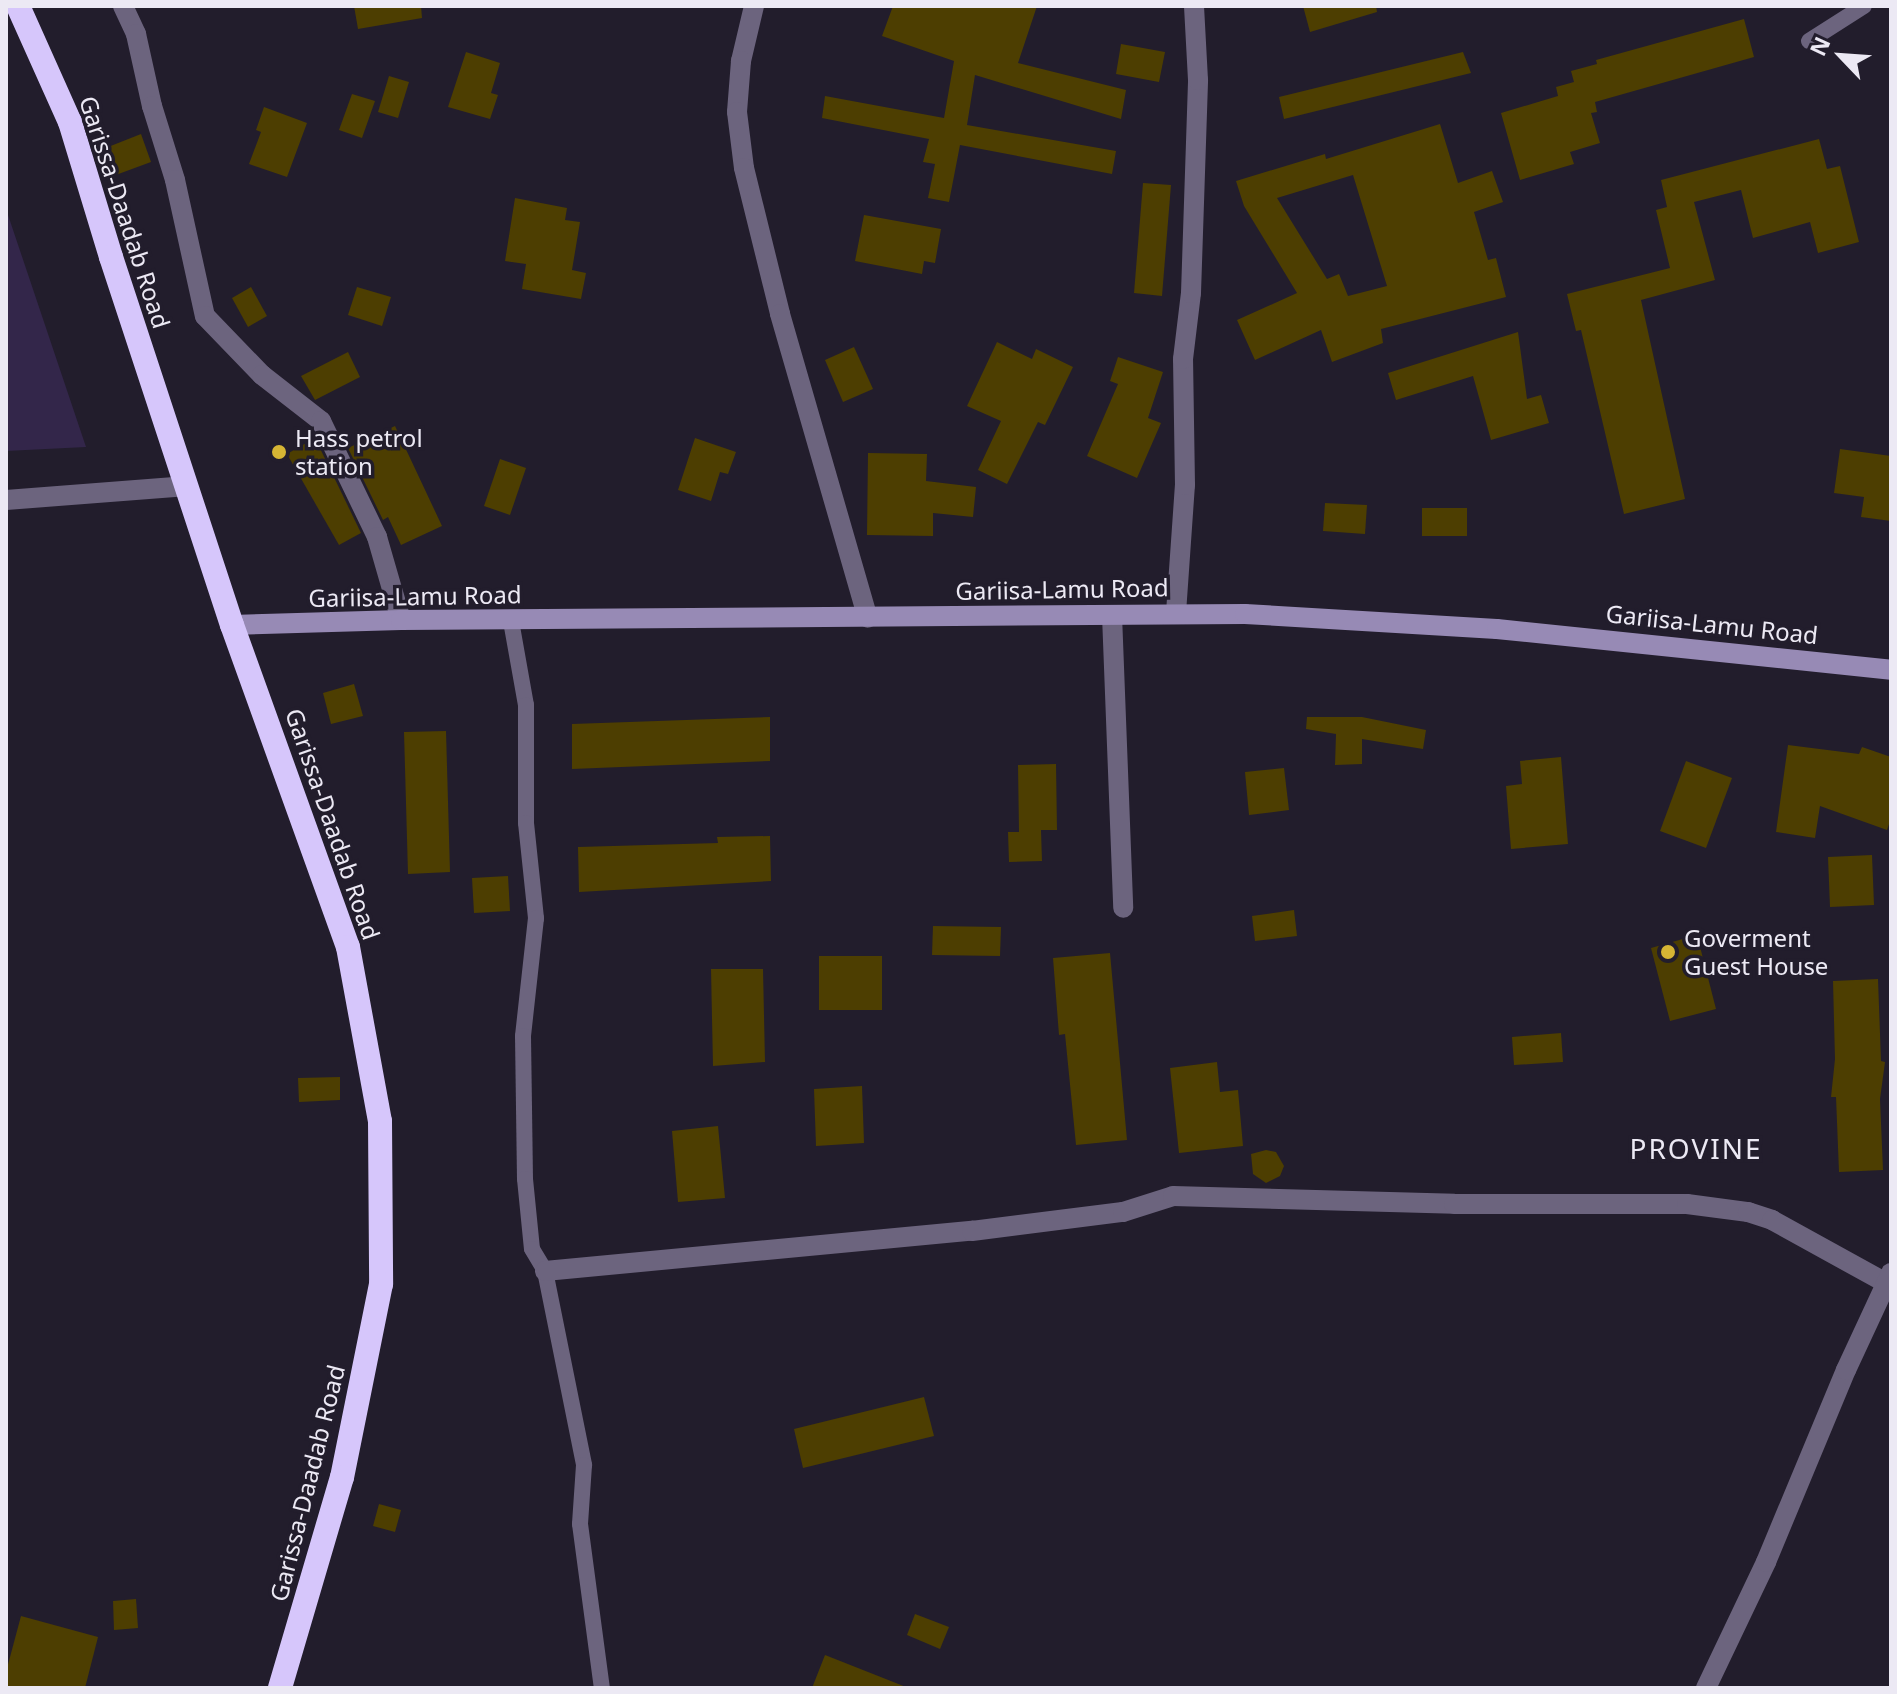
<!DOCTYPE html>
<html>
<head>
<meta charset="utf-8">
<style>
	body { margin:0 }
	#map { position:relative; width:1897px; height:1694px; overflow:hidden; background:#221d2c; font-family:"Noto Sans",sans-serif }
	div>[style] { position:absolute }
	.green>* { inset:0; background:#33264a }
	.building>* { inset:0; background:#4d3e01 }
	.lane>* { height:16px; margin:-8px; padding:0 8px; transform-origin:8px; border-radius:8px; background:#6c647e }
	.street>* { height:20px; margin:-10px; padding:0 10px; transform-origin:10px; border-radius:10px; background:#6c647e }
	.secondary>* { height:20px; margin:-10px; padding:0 10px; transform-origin:10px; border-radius:10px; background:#978ab5 }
	.highway>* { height:24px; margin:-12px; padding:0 12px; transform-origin:12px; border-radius:12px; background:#d6c6fb }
	.dots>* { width:22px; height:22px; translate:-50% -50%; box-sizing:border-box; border:4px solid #221d2c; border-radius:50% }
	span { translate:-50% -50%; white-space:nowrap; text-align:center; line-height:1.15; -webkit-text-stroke:7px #221d2c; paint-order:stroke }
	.street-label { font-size:24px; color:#ece9f4 }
	.poi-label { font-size:24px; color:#ece9f4 }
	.left { translate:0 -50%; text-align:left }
	.quarter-label { font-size:28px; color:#ece9f4; letter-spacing:2px }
	.frame { position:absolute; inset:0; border:8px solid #ece9f4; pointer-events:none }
	.north { position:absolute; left:1801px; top:16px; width:80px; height:80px; -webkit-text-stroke:6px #221d2c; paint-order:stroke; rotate:295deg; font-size:22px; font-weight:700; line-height:32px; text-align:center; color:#ece9f4 }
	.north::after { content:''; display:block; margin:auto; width:28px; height:36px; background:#ece9f4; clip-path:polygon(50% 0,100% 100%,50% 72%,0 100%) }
</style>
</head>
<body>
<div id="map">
	<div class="green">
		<i style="clip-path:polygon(6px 209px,86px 447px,6px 451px)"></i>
	</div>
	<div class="building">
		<i style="clip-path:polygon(354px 6px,421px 6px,422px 18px,358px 29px)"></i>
		<i style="clip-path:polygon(893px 6px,1037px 6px,1018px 63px,1126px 90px,1121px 119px,975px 75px,967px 125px,1116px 151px,1112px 174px,960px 145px,949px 202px,928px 198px,935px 164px,923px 162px,929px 139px,822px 118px,825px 96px,944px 118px,954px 61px,882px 36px)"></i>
		<i style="clip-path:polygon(1303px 6px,1376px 6px,1377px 12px,1310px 32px)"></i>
		<i style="clip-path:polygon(1744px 19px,1754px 57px,1595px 102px,1597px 112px,1591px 113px,1600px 143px,1570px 152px,1574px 164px,1520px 180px,1501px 113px,1558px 96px,1556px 87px,1574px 82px,1571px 71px,1597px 64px,1596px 60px)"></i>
		<i style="clip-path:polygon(1121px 44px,1165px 52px,1159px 82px,1116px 74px)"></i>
		<i style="clip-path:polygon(466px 52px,500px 63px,491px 93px,498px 95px,490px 119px,448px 107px)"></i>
		<i style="clip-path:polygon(1463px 52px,1471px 73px,1284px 119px,1279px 97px)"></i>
		<i style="clip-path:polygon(389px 76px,409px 82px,398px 118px,378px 112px)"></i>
		<i style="clip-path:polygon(352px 94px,375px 101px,362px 138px,339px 130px)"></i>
		<i style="clip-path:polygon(264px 107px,307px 123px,287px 177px,249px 164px,261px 132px,256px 130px)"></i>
		<i style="clip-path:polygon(evenodd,1440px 124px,1458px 183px,1492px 171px,1503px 202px,1474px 212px,1488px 260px,1496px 258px,1506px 297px,1381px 329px,1383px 343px,1332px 362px,1321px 330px,1255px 360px,1237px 320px,1297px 293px,1244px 206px,1236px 181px,1325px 154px,1326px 159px,1440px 124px,1353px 175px,1387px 286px,1348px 296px,1339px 274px,1327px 279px,1277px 198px,1353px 175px)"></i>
		<i style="clip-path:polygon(141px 134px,151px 162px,113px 176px,103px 149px)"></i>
		<i style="clip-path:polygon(1819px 139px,1827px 169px,1840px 166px,1859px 242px,1818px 253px,1810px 222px,1753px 238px,1741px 190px,1694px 202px,1715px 280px,1641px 300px,1685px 499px,1624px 514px,1581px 330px,1576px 331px,1567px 294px,1670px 268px,1656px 210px,1667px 207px,1661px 180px)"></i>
		<i style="clip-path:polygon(1143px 183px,1171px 185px,1162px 296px,1134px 293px)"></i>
		<i style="clip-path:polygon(515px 198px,567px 208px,565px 220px,580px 222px,572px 270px,586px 273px,581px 299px,522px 289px,526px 264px,505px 261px)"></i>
		<i style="clip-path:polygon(864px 215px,941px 229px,935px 263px,924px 261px,922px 274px,855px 261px)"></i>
		<i style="clip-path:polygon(251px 287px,267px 316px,248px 327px,232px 298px)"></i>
		<i style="clip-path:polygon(357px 287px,391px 297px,382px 326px,348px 315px)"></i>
		<i style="clip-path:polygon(1518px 332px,1527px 399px,1541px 395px,1549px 423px,1491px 440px,1473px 376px,1396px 400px,1388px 373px)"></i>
		<i style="clip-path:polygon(997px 342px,1032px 359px,1036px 349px,1073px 367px,1045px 425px,1038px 422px,1007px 484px,978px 470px,1001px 421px,967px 406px)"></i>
		<i style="clip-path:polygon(854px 347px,873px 389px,843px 402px,825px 360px)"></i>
		<i style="clip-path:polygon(348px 352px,360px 377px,315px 400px,301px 376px)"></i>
		<i style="clip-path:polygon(1118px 357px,1163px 372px,1148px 418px,1161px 423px,1137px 478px,1087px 456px,1118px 384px,1110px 381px)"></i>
		<i style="clip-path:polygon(395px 426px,442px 526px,401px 545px,388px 517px,383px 520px,348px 448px)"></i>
		<i style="clip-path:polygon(315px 438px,361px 533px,339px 545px,287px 454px)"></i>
		<i style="clip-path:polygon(695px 438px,736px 452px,728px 474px,720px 472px,711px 501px,678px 490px)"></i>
		<i style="clip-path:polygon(1840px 449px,1891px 456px,1891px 521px,1861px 517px,1864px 497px,1834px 493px)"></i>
		<i style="clip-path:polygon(868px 453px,927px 454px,926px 481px,976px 487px,973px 517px,933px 513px,933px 536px,867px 535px)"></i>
		<i style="clip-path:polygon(500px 459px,526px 468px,510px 515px,484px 506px)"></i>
		<i style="clip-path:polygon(1325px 503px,1367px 505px,1365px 534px,1323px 531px)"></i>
		<i style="clip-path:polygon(1422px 508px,1467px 508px,1467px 536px,1422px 536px)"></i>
		<i style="clip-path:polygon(354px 684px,363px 716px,331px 724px,323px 693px)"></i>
		<i style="clip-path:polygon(770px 717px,770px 761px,572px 769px,572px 724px)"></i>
		<i style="clip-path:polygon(1307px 717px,1362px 717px,1426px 730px,1423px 749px,1362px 739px,1362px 764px,1335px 765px,1336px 734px,1306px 729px)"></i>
		<i style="clip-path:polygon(446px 731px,450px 872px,408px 874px,404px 732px)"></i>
		<i style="clip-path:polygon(1788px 745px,1859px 754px,1862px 747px,1891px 757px,1891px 818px,1887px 830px,1820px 806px,1815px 838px,1776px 832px)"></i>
		<i style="clip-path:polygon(1561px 757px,1568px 844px,1511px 849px,1506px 786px,1522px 784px,1520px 761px)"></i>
		<i style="clip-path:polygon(1686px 761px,1732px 778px,1706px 848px,1660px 831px)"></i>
		<i style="clip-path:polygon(1056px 764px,1057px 830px,1041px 830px,1042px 861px,1009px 862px,1008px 832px,1019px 832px,1018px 765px)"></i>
		<i style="clip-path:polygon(1284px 768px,1289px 810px,1249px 815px,1245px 772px)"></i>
		<i style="clip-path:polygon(770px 836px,771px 881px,579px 892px,578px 847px,718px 843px,717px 837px)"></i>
		<i style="clip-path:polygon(1872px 855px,1874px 905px,1830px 907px,1828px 857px)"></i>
		<i style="clip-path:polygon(508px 876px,510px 911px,474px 913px,472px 878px)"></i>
		<i style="clip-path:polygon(1294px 910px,1297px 936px,1255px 941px,1252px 916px)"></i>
		<i style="clip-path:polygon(933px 926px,1001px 927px,1000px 956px,932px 955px)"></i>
		<i style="clip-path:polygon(1697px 935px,1716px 1009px,1670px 1021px,1651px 948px)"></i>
		<i style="clip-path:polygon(1110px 953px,1127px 1140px,1076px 1145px,1065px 1034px,1059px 1035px,1053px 958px)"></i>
		<i style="clip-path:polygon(819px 956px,882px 956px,882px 1010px,819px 1010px)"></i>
		<i style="clip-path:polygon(711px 969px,763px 969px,765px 1062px,713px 1066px)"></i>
		<i style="clip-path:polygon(1878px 979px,1881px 1061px,1885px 1062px,1880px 1099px,1883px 1170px,1839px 1172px,1836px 1097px,1831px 1097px,1835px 1059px,1833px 981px)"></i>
		<i style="clip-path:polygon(1561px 1033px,1563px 1062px,1514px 1065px,1512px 1037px)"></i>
		<i style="clip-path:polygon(1217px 1062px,1220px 1092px,1238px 1090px,1243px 1146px,1179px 1153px,1170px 1068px)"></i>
		<i style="clip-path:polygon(340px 1077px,340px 1100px,299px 1102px,298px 1078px)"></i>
		<i style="clip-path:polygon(862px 1086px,864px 1143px,816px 1146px,814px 1089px)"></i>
		<i style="clip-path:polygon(718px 1126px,725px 1198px,678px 1202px,672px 1131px)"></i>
		<i style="clip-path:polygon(1266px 1150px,1276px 1152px,1284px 1166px,1280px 1176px,1266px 1183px,1253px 1174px,1251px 1154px)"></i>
		<i style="clip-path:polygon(924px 1397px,934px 1436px,803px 1468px,794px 1429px)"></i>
		<i style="clip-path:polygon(379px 1504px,401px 1510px,395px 1532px,373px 1526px)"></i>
		<i style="clip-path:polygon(136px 1599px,138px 1628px,114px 1630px,113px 1601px)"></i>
		<i style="clip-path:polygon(915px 1614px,949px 1627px,940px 1649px,907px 1635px)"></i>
		<i style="clip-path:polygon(21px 1616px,98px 1637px,85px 1688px,6px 1688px,6px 1672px)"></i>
		<i style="clip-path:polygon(825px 1655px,906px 1687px,906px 1688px,812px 1688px)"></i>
	</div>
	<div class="lane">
		<i style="left:1809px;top:41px;width:65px;rotate:-32.5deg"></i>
		<i style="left:511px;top:621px;width:85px;rotate:79.9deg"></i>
		<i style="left:526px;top:705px;width:118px;rotate:90deg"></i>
		<i style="left:526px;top:823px;width:96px;rotate:84deg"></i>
		<i style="left:536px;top:918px;width:119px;rotate:96.3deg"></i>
		<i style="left:523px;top:1036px;width:143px;rotate:89.2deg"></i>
		<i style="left:525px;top:1179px;width:70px;rotate:84.3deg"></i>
		<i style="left:532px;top:1249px;width:26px;rotate:59deg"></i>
		<i style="left:545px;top:1271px;width:198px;rotate:78.6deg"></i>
		<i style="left:584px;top:1465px;width:59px;rotate:93.9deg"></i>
		<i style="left:580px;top:1524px;width:165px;rotate:82.4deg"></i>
	</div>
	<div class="street">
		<i style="left:123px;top:6px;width:31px;rotate:65deg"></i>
		<i style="left:136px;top:34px;width:74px;rotate:77.5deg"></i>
		<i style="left:152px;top:106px;width:77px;rotate:72.7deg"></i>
		<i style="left:175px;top:180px;width:139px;rotate:77.6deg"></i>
		<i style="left:205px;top:316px;width:82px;rotate:46deg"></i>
		<i style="left:262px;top:375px;width:75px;rotate:37.9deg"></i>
		<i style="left:321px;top:421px;width:129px;rotate:64.2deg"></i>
		<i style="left:377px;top:537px;width:86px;rotate:73.9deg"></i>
		<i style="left:754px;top:6px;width:57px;rotate:103.3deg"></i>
		<i style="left:741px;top:61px;width:51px;rotate:94.5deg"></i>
		<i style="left:737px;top:112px;width:56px;rotate:82.9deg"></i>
		<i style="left:744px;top:168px;width:150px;rotate:76.1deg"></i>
		<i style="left:780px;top:314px;width:316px;rotate:73.9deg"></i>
		<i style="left:6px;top:500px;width:182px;rotate:-4.4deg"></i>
		<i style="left:1176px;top:613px;width:128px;rotate:-86deg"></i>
		<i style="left:1185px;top:485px;width:126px;rotate:-90.9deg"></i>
		<i style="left:1183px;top:359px;width:66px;rotate:-83.1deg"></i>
		<i style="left:1191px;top:293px;width:213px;rotate:-88.1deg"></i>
		<i style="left:1198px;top:80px;width:74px;rotate:-93.1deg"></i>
		<i style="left:1112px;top:615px;width:293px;rotate:87.8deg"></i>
		<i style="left:545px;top:1271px;width:429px;rotate:-5.4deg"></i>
		<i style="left:972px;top:1231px;width:152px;rotate:-7.2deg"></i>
		<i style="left:1123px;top:1212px;width:52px;rotate:-17.7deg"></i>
		<i style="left:1173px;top:1196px;width:281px;rotate:1.6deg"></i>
		<i style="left:1454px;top:1204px;width:233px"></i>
		<i style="left:1687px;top:1204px;width:62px;rotate:7.5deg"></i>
		<i style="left:1748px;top:1212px;width:25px;rotate:18deg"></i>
		<i style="left:1772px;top:1220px;width:130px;rotate:28.9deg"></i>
		<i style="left:1706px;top:1688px;width:140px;rotate:-64.5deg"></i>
		<i style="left:1766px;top:1562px;width:208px;rotate:-67.4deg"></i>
		<i style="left:1846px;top:1370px;width:107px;rotate:-65.1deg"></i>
	</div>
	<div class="secondary">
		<i style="left:232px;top:625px;width:169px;rotate:-1.7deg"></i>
		<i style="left:401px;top:620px;width:844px;rotate:-0.41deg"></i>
		<i style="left:1245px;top:614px;width:252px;rotate:3.4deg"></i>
		<i style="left:1497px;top:629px;width:396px;rotate:5.9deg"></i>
	</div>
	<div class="highway">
		<i style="left:18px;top:6px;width:127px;rotate:65.9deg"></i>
		<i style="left:70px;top:122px;width:141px;rotate:73.1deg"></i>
		<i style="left:111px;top:257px;width:387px;rotate:71.8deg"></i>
		<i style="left:232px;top:625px;width:342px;rotate:70.2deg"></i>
		<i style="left:348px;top:947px;width:177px;rotate:79.6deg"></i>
		<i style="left:380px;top:1121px;width:163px;rotate:89.6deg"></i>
		<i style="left:381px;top:1284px;width:197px;rotate:101.4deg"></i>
		<i style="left:342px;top:1477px;width:220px;rotate:106.4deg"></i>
	</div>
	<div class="dots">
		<i style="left:279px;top:452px;background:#d6b534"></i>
		<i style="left:1668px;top:952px;background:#d6b534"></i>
	</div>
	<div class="street-label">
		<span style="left:125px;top:212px;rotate:72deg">Garissa-Daadab Road</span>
		<span style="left:1062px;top:589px;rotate:-1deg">Gariisa-Lamu Road</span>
		<span style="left:415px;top:596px;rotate:-1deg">Gariisa-Lamu Road</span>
		<span style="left:1712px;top:624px;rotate:6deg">Gariisa-Lamu Road</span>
		<span style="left:333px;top:824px;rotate:71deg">Garissa-Daadab Road</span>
		<span style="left:307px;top:1483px;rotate:-76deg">Garissa-Daadab Road</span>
	</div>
	<div class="poi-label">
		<span class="left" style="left:295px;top:452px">Hass petrol<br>station</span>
		<span class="left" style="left:1684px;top:952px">Goverment<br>Guest House</span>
	</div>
	<div class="quarter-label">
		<span style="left:1696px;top:1148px">PROVINE</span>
	</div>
	<div class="frame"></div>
	<div class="north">N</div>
</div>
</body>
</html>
